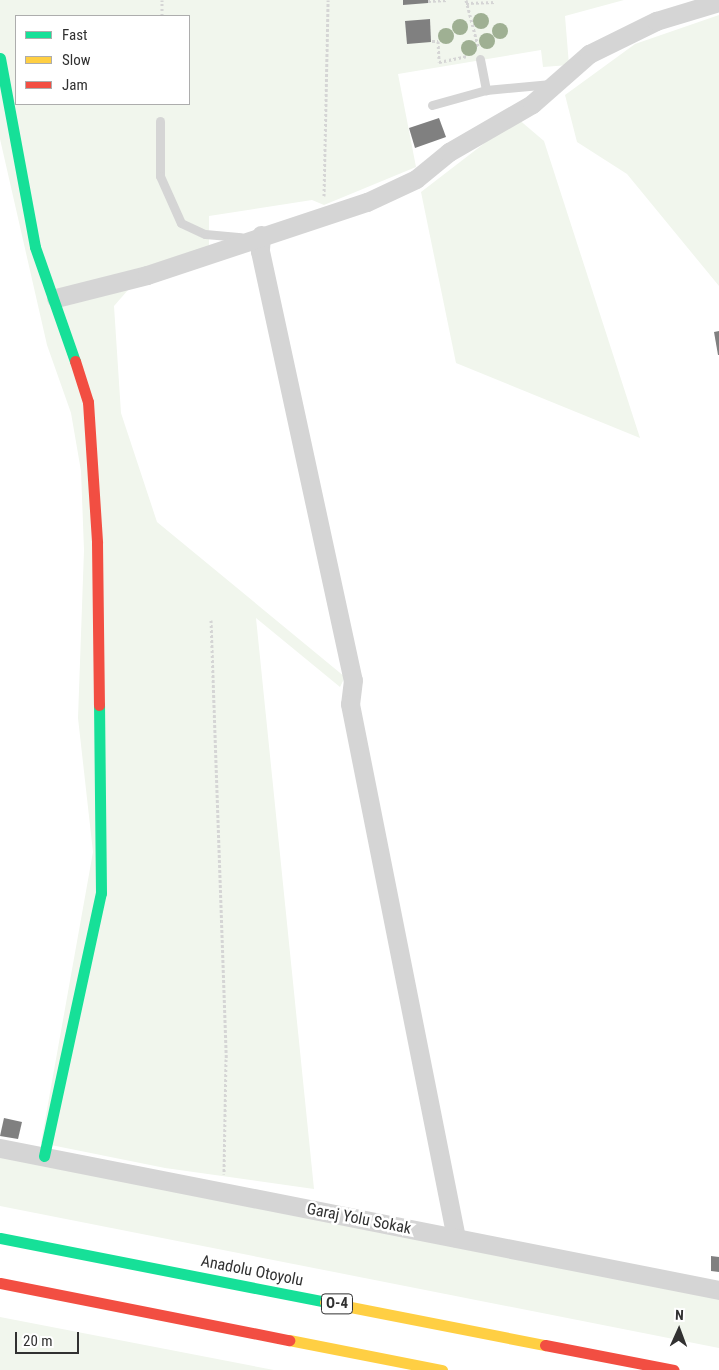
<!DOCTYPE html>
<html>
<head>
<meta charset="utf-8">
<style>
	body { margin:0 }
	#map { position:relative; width:719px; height:1370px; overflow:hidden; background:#fff; font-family:"Roboto Condensed",sans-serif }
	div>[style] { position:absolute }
	.green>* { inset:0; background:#f1f6ed }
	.building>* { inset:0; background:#808080 }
	.path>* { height:3px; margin-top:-1.5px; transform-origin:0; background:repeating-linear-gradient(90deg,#d5d5d5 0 2.5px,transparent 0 5px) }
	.lane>* { height:9px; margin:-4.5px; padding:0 4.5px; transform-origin:4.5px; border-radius:4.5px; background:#d5d5d5 }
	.street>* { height:19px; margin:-9.5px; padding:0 9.5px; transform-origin:9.5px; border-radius:9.5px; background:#d5d5d5 }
	.fast>* { height:11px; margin:-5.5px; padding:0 5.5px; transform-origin:5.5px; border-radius:5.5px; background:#16e098 }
	.slow>* { height:11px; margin:-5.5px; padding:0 5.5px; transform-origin:5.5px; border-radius:5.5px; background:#ffcf43 }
	.jam>* { height:11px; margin:-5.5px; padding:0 5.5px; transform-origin:5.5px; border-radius:5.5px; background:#f24e42 }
	.trees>* { width:16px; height:16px; margin:-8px; border-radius:50%; background:#9fb093 }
	span { translate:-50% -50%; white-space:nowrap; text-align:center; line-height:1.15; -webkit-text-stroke:5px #fff; paint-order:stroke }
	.shield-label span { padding:1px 4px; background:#fff; border:1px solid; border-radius:4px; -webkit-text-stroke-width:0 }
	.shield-label { font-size:15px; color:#313131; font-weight:700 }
	.street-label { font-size:16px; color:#313131 }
	.legend { position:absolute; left:15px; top:15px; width:175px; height:90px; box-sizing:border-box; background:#fff; border:1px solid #adadad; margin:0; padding:6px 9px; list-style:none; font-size:15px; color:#313131 }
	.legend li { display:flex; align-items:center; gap:10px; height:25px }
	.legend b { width:25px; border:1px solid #adadad }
	.north { position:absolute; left:654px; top:1305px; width:50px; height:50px; -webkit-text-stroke:4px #fff; paint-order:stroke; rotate:2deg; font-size:14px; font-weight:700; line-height:20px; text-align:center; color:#313131 }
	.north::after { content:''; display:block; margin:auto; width:18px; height:22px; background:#313131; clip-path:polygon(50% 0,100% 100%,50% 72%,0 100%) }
	.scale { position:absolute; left:15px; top:1332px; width:64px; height:22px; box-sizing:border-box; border:2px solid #313131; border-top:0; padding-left:6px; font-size:15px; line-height:18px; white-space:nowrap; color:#313131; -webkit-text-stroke:4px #fff; paint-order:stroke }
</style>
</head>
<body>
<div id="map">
	<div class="green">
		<i style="clip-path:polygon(evenodd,0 0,624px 0,565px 16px,569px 65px,543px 67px,541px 50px,398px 74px,416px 167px,324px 205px,312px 200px,209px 216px,209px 262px,128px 290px,114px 306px,121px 413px,157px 522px,345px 677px,340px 687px,256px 618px,314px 1189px,165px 1168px,41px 1143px,93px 852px,78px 718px,84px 550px,81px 471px,71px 413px,47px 345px,0 139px,0 0,16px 16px,189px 16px,189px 104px,16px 104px,16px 16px)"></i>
		<i style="clip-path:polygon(719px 15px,719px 286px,627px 174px,577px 142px,565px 95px,635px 44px)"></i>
		<i style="clip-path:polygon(517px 118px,544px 141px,640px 438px,456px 363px,421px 192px)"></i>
		<i style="clip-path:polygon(0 1153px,719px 1294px,719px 1348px,0 1206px)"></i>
		<i style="clip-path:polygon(0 1317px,274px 1370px,0 1370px)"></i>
	</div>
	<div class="building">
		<i style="clip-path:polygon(403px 0,428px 0,428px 3px,403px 5px)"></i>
		<i style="clip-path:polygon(430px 19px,431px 42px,407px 44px,405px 21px)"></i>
		<i style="clip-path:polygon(439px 118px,446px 137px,415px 148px,409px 128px)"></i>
		<i style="clip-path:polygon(719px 331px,719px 355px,718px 355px,714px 332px)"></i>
		<i style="clip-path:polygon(4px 1118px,22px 1122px,18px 1139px,0 1136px)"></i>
		<i style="clip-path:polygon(711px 1256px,719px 1257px,719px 1272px,711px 1271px)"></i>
	</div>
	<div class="path">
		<i style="left:466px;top:0;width:48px;rotate:75.4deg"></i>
		<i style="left:428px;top:1px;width:20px;rotate:-3deg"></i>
		<i style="left:466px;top:3px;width:30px;rotate:-2deg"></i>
		<i style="left:162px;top:16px;width:16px;rotate:-90deg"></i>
		<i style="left:432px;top:41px;width:6px"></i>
		<i style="left:438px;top:41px;width:21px;rotate:87deg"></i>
		<i style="left:439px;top:62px;width:29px;rotate:-12deg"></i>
		<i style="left:324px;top:196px;width:196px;rotate:-88.8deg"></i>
		<i style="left:211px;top:620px;width:439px;rotate:88deg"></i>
		<i style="left:226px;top:1059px;width:115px;rotate:91deg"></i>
	</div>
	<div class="lane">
		<i style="left:480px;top:59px;width:32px;rotate:79deg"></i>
		<i style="left:486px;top:90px;width:65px;rotate:-5.3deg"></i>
		<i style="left:432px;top:105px;width:56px;rotate:-15.5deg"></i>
		<i style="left:160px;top:121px;width:55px;rotate:90deg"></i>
		<i style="left:160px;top:176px;width:51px;rotate:65.9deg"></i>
		<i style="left:181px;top:223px;width:26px;rotate:25deg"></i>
		<i style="left:205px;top:234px;width:36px;rotate:5deg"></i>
	</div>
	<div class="street">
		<i style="left:261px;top:235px;width:16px;rotate:94deg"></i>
		<i style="left:260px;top:251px;width:439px;rotate:77.8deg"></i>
		<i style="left:353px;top:680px;width:24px;rotate:97deg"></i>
		<i style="left:350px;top:704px;width:544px;rotate:78.77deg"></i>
		<i style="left:56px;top:298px;width:94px;rotate:-14.2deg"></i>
		<i style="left:147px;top:275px;width:232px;rotate:-18.4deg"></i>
		<i style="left:367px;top:202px;width:54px;rotate:-25.1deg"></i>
		<i style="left:416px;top:179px;width:43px;rotate:-39.3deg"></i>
		<i style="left:449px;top:152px;width:96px;rotate:-30deg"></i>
		<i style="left:532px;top:104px;width:76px;rotate:-41.3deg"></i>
		<i style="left:589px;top:54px;width:75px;rotate:-26.2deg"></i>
		<i style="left:656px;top:21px;width:66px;rotate:-16.8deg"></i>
		<i style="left:0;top:1148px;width:733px;rotate:11.17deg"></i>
	</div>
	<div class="fast">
		<i style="left:0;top:58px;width:192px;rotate:79.5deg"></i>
		<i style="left:35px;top:247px;width:121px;rotate:70.7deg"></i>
		<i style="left:44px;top:1156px;width:269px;rotate:-77.8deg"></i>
		<i style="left:101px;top:893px;width:188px;rotate:-90.6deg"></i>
		<i style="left:0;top:1238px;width:331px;rotate:11.1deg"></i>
	</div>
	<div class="slow">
		<i style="left:325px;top:1302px;width:224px;rotate:11.1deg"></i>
		<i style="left:289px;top:1340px;width:156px;rotate:11.1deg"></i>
	</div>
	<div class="jam">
		<i style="left:75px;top:361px;width:43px;rotate:72.4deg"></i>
		<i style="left:88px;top:402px;width:141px;rotate:86.3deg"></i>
		<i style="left:97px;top:543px;width:162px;rotate:89.3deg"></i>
		<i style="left:0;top:1283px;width:295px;rotate:11.2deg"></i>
		<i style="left:545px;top:1345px;width:131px;rotate:11deg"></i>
	</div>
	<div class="trees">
		<i style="left:481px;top:21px"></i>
		<i style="left:460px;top:27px"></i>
		<i style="left:500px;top:31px"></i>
		<i style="left:446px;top:36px"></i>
		<i style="left:487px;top:41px"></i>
		<i style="left:469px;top:48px"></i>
	</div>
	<div class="shield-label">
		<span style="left:337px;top:1304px">O-4</span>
	</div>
	<div class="street-label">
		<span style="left:359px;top:1219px;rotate:11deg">Garaj Yolu Sokak</span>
		<span style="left:252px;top:1271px;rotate:11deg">Anadolu Otoyolu</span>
	</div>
	<ul class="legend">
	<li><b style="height:6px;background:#16e098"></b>Fast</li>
	<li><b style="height:6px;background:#ffcf43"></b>Slow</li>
	<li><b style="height:6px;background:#f24e42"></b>Jam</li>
	</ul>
	<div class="north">N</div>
	<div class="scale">20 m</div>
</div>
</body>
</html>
